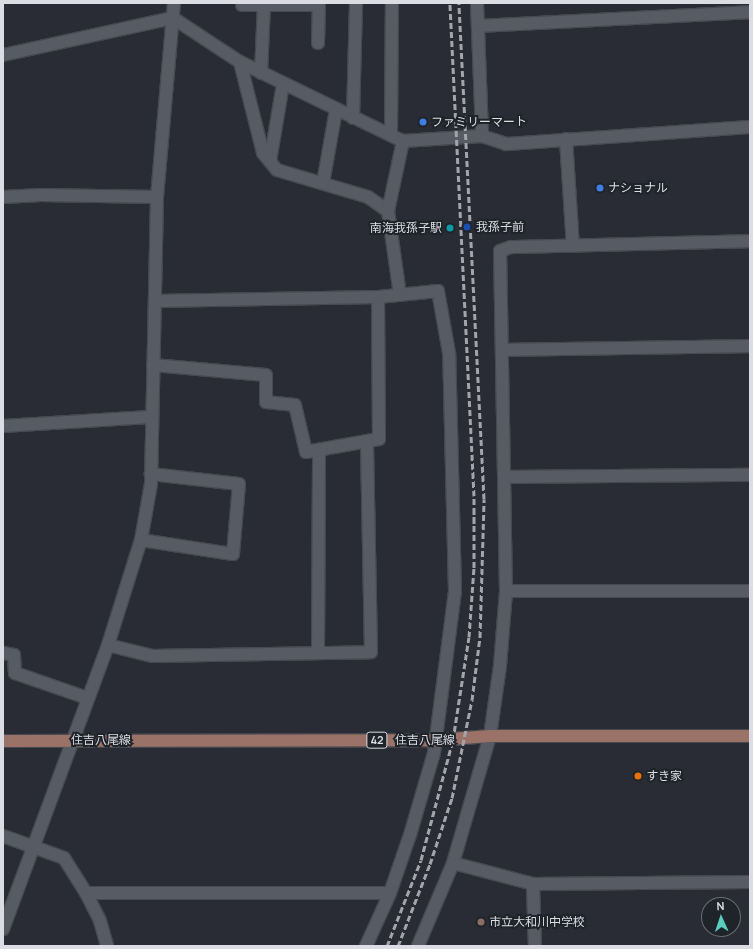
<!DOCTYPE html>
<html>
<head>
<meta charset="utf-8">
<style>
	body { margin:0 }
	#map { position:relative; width:753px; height:949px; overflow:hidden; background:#292c34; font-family:Manrope,"Noto Sans JP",sans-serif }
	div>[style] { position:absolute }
	.roads { filter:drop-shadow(1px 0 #46494f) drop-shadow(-1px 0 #46494f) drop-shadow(0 1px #46494f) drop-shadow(0 -1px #46494f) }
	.minor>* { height:12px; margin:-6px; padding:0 6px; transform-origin:6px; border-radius:6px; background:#575b63 }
	.tertiary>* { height:12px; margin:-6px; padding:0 6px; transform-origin:6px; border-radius:6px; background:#575b63 }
	.primary>* { height:12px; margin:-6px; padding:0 6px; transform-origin:6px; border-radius:6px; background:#9b7267 }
	.rail>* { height:3px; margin-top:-1.5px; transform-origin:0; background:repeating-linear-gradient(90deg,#a3a5ab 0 6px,transparent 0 9px) }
	.dots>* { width:11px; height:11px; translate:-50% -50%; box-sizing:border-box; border:2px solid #1f232a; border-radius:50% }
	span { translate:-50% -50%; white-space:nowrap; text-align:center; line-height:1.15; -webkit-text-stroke:4px #1f232a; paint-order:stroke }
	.shield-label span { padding:1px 3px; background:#1f232a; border:1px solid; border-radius:3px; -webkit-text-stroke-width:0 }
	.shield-label { font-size:11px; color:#dbdde2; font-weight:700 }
	.poi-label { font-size:12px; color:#dbdde2 }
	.left { translate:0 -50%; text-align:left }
	.right { translate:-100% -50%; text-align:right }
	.street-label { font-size:12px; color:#dbdde2 }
	.frame { position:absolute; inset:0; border:4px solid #dbdde2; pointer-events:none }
	.north { position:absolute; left:701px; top:897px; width:40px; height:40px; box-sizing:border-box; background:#1f232a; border:1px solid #6a6d74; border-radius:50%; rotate:357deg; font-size:11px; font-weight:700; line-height:16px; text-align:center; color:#dbdde2 }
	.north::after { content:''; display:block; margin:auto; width:14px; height:18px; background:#5acebd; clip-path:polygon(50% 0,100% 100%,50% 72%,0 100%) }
</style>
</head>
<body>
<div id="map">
	<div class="roads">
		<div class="minor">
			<i style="left:477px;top:3px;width:133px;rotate:87.8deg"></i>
			<i style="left:242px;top:5px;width:77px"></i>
			<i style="left:478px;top:26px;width:272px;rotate:-2.9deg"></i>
			<i style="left:318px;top:43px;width:40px;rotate:-88.6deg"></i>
			<i style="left:3px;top:55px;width:174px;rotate:-12.3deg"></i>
			<i style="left:173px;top:18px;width:80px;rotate:33.3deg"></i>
			<i style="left:240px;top:62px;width:181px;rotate:25.9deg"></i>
			<i style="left:403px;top:141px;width:79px;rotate:-3.6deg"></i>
			<i style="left:482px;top:136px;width:25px;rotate:18deg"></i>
			<i style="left:506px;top:144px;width:245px;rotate:-4deg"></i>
			<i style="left:240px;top:62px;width:94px;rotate:75.8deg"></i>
			<i style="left:263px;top:153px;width:22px;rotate:51deg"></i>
			<i style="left:277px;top:170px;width:95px;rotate:16.5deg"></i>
			<i style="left:368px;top:197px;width:24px;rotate:35deg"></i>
			<i style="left:261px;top:73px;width:68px;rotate:-87.5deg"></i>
			<i style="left:353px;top:118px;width:115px;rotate:-88.5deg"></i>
			<i style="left:391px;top:135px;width:132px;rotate:-89.6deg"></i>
			<i style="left:566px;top:139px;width:107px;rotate:86.3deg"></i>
			<i style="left:270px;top:161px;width:78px;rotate:-80.4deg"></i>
			<i style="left:323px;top:183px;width:74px;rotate:-79.9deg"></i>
			<i style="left:3px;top:197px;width:38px;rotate:-3deg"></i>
			<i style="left:41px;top:195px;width:116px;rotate:1deg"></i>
			<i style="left:400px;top:295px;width:85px;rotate:-98.1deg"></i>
			<i style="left:388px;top:211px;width:72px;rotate:-77.9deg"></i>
			<i style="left:503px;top:350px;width:247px;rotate:-0.9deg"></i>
			<i style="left:153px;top:365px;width:113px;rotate:5.1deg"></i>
			<i style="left:266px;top:375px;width:27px;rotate:90deg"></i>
			<i style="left:266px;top:402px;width:29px;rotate:6deg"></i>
			<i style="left:295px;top:405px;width:48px;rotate:76.8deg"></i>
			<i style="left:306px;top:452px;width:74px;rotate:-10.1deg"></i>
			<i style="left:379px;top:439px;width:142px;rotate:-90.4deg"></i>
			<i style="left:3px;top:426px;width:149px;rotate:-3.5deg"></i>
			<i style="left:505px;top:477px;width:245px;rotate:-0.5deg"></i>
			<i style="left:141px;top:540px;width:93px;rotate:8.7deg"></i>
			<i style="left:233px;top:554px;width:70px;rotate:-85.1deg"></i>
			<i style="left:239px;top:484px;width:89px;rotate:-173.5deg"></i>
			<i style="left:506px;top:591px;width:244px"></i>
			<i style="left:108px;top:645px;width:45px;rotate:14deg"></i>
			<i style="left:152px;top:656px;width:219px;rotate:-1deg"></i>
			<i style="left:371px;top:652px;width:210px;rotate:-91.1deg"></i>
			<i style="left:318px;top:652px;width:202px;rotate:-89.7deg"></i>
			<i style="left:3px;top:653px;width:11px;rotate:10deg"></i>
			<i style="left:14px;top:655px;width:18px;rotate:87deg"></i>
			<i style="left:15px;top:673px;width:76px;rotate:19.1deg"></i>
			<i style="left:3px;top:836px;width:65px;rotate:19.8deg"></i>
			<i style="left:64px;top:858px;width:41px;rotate:57.8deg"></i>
			<i style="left:86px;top:893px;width:304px"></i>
			<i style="left:390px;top:893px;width:61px;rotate:-71deg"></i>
			<i style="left:410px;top:835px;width:85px;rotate:-73.7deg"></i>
			<i style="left:434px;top:753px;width:163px;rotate:-82.6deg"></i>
			<i style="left:455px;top:591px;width:238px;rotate:-91.4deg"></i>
			<i style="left:449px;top:353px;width:63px;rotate:-100.1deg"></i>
			<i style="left:438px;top:291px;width:60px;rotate:174.3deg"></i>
			<i style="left:378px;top:297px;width:223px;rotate:179deg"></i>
			<i style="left:453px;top:863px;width:83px;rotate:14.7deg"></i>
			<i style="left:533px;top:884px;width:217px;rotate:-0.5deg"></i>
			<i style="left:533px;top:884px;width:62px;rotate:88.2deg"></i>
			<i style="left:86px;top:893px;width:31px;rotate:63deg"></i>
			<i style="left:100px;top:921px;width:26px;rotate:74deg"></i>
			<i style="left:3px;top:929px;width:303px;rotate:-69.7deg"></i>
			<i style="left:108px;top:645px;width:110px;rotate:-72.6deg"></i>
			<i style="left:141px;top:540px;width:57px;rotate:-79.9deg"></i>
			<i style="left:151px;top:484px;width:287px;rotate:-88.8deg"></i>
			<i style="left:157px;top:197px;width:195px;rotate:-85deg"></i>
			<i style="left:366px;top:946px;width:58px;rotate:-65.6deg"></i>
		</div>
		<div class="tertiary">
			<i style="left:418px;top:946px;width:90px;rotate:-67.1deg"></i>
			<i style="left:453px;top:863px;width:132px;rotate:-73.8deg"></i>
			<i style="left:490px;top:736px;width:71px;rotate:-81.9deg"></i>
			<i style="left:500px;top:666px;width:75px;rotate:-85.4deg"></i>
			<i style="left:506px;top:591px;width:340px;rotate:-91deg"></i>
			<i style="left:500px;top:251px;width:12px;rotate:-20deg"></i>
			<i style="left:511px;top:247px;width:239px;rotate:-1.4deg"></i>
		</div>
		<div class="primary">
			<i style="left:3px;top:741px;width:435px;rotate:-0.1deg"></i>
			<i style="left:438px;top:740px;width:52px;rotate:-4.4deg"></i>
			<i style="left:490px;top:736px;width:260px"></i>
		</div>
	</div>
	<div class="rail">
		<i style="left:387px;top:946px;width:92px;rotate:-68.4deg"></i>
		<i style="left:421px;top:860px;width:124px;rotate:-75.1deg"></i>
		<i style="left:453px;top:740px;width:104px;rotate:-81.2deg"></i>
		<i style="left:469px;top:637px;width:69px;rotate:-85.9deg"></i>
		<i style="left:474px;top:568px;width:72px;rotate:-90deg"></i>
		<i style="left:474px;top:496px;width:494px;rotate:-92.8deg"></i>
		<i style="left:398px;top:946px;width:88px;rotate:-68.7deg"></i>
		<i style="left:430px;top:864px;width:70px;rotate:-71.6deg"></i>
		<i style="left:452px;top:798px;width:100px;rotate:-78.5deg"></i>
		<i style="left:472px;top:700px;width:64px;rotate:-82.8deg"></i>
		<i style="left:480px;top:637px;width:138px;rotate:-88.3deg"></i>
		<i style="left:484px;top:499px;width:497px;rotate:-92.9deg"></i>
	</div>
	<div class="dots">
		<i style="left:423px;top:122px;background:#3f7fe0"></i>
		<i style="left:600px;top:188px;background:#3f7fe0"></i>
		<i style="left:467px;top:227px;background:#1a4fb4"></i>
		<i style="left:450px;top:228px;background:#0f9aa8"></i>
		<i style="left:638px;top:776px;background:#e8710a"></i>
		<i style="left:481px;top:922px;background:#8d6e63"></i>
	</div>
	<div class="shield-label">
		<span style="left:377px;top:740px">42</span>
	</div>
	<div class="poi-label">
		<span class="left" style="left:431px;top:122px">ファミリーマート</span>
		<span class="left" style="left:608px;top:188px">ナショナル</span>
		<span class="left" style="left:476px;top:227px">我孫子前</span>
		<span class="right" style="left:442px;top:228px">南海我孫子駅</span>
		<span class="left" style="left:646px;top:776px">すき家</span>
		<span class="left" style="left:489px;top:922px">市立大和川中学校</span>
	</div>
	<div class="street-label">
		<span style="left:101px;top:740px">住吉八尾線</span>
		<span style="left:425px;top:740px">住吉八尾線</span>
	</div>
	<div class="frame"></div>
	<div class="north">N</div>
</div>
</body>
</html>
